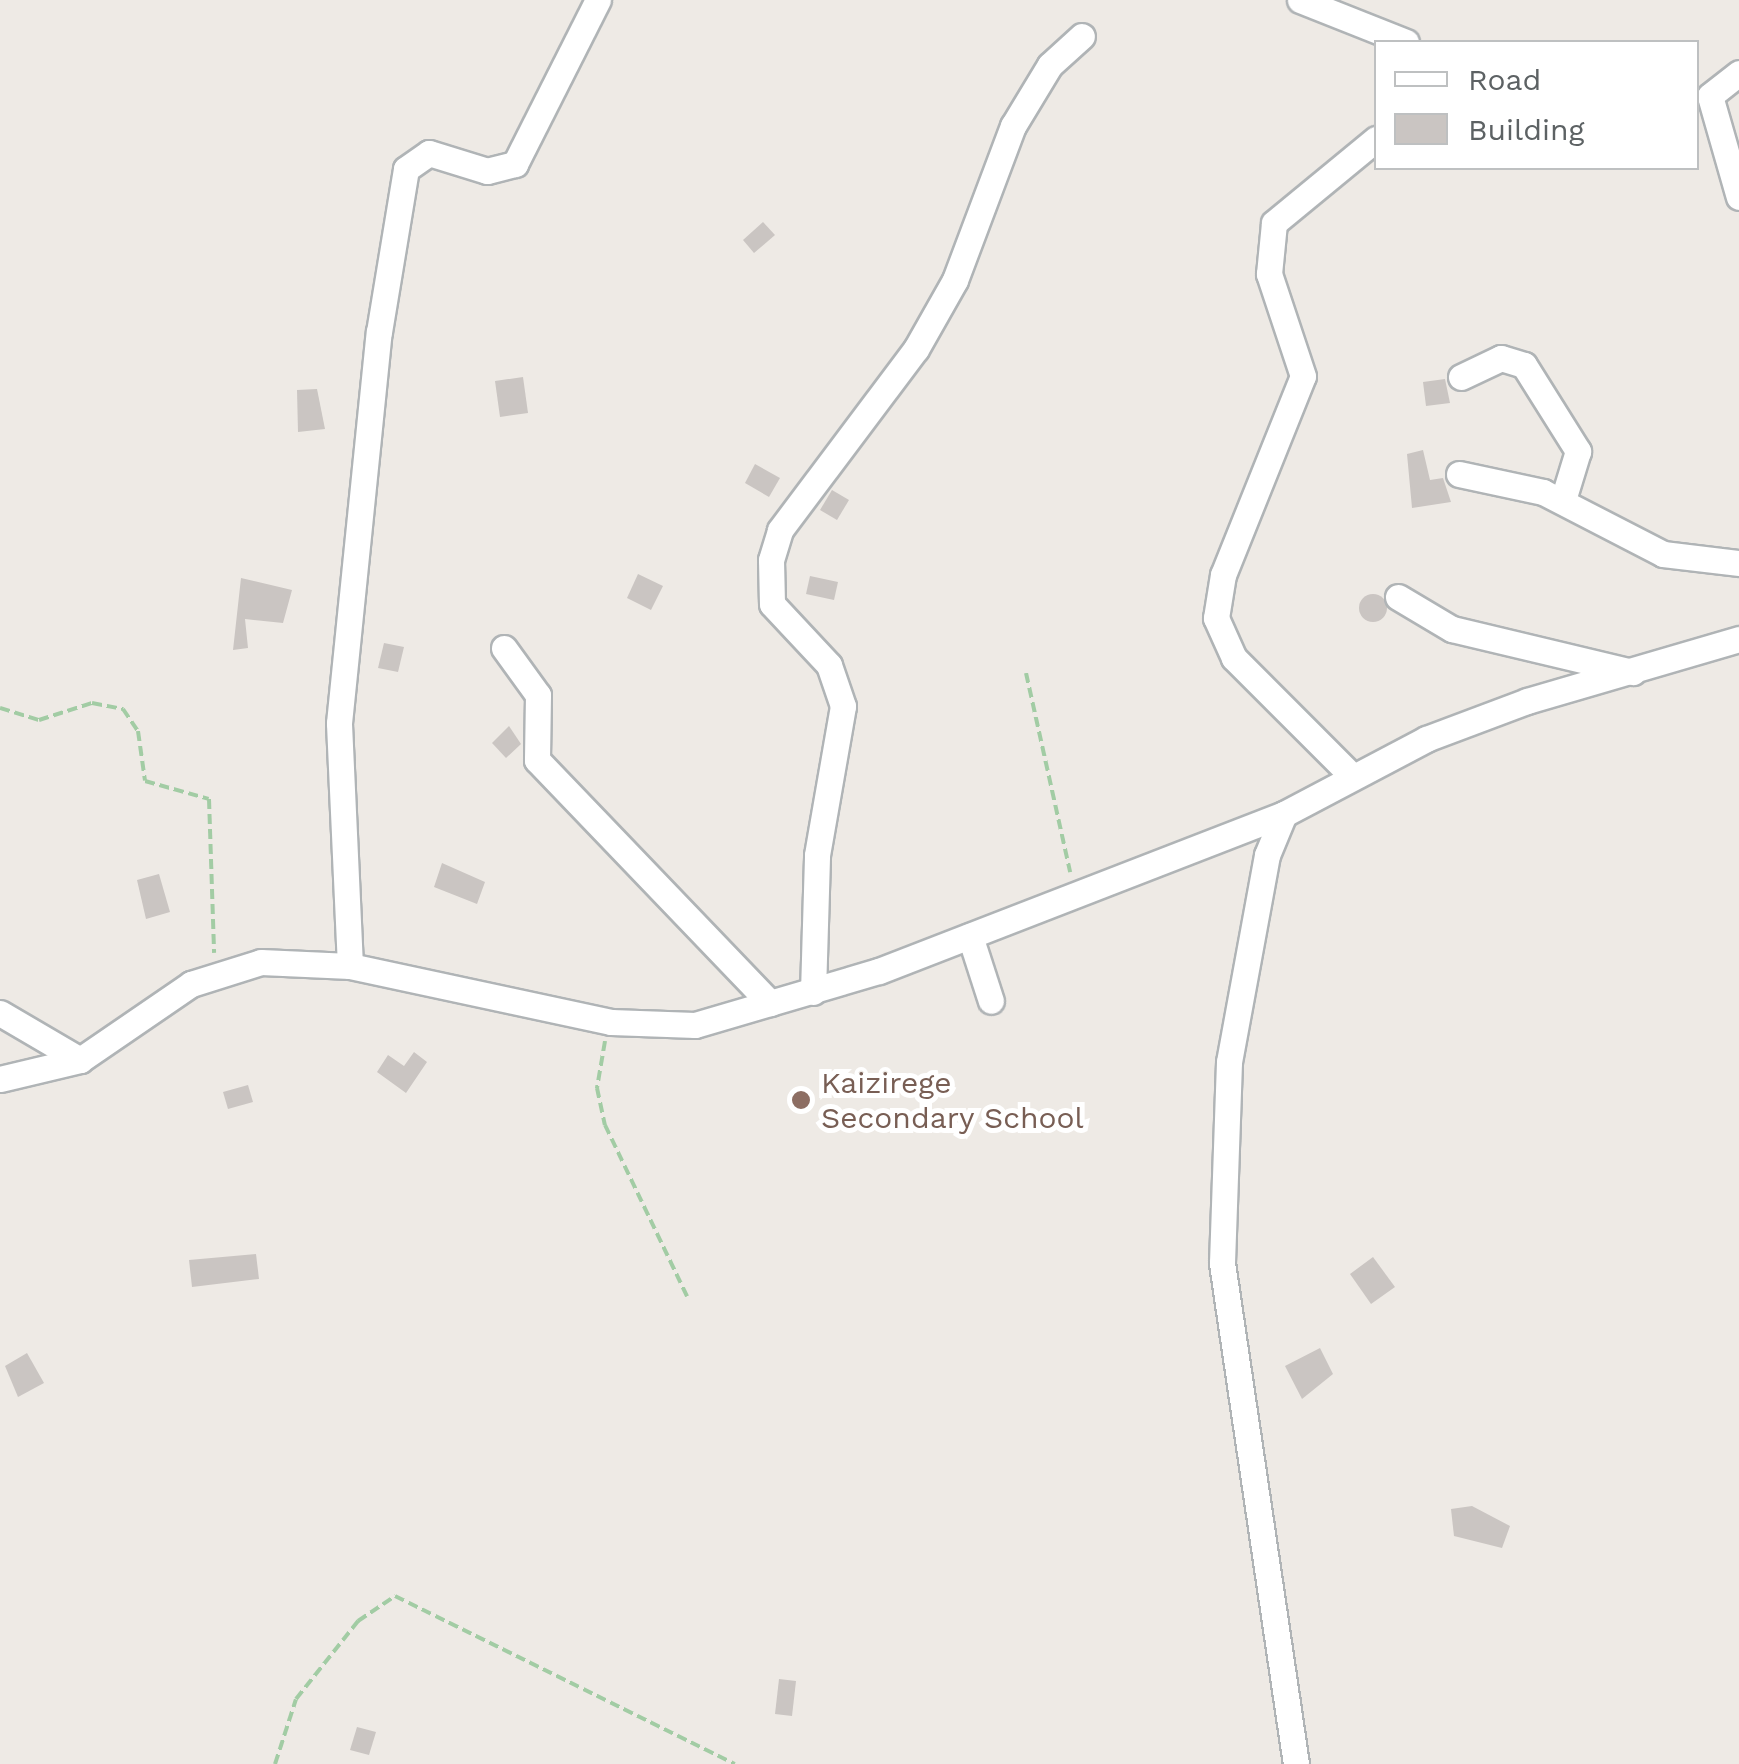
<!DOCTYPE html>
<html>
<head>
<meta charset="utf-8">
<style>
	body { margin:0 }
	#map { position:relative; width:1739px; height:1764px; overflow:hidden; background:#eeeae5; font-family:"Work Sans",sans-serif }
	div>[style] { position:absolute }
	.building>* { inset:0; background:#cac5c2 }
	.round { border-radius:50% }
	.path>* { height:4px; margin-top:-2px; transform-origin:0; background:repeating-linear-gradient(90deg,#a2cca4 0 10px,transparent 0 15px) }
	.roads { filter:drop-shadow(2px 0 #b0b4b6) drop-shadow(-2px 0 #b0b4b6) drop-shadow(0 2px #b0b4b6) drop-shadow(0 -2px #b0b4b6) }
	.minor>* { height:25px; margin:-12.5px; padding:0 12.5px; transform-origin:12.5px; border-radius:12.5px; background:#fff }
	.dots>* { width:28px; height:28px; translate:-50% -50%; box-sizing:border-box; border:5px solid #fff; border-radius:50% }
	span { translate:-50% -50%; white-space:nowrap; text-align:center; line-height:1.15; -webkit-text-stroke:10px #fff; paint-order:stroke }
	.education-label { font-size:30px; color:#785e54 }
	.left { translate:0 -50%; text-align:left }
	.legend { position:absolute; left:1374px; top:40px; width:325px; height:130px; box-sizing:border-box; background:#fff; border:2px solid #bec0c1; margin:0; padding:12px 18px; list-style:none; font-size:30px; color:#5d6264 }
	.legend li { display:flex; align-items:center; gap:20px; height:50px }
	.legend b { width:50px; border:2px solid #bec0c1 }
</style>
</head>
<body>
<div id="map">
	<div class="building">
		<i style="clip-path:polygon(763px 222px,775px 235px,754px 253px,743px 240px)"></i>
		<i style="clip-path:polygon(523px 377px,528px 413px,500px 417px,495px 381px)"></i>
		<i style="clip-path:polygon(1445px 379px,1450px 403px,1426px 406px,1423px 382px)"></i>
		<i style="clip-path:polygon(317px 389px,325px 429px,298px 432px,297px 390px)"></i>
		<i style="clip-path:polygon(1423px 450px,1430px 480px,1443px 478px,1451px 502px,1412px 508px,1407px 454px)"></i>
		<i style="clip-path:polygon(755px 464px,780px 478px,769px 497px,745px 483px)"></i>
		<i style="clip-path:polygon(832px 490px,849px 500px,837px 520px,820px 510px)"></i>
		<i style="clip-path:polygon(638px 574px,663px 586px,651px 610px,627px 598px)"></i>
		<i style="clip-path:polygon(810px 576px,838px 582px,834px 600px,806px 594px)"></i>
		<i style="clip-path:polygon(241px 578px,292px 590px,283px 623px,245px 619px,248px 648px,233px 650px)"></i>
		<i class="round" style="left:1359px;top:594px;width:28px;height:28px"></i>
		<i style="clip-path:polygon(384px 643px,404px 647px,398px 672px,378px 668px)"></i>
		<i style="clip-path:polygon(509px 726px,521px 744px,506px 758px,492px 743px)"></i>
		<i style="clip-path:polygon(442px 863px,485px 882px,477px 904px,434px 887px)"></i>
		<i style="clip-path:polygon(159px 874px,170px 912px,146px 919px,137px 880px)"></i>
		<i style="clip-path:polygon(414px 1052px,427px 1062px,406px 1093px,377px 1072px,388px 1055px,404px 1066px)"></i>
		<i style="clip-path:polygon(248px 1085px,253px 1102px,228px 1109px,223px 1092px)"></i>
		<i style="clip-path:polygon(256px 1254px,259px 1279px,192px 1287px,189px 1260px)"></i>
		<i style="clip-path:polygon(1373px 1257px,1395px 1287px,1371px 1304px,1350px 1274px)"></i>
		<i style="clip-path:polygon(1320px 1348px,1333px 1374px,1302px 1399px,1285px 1366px)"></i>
		<i style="clip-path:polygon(27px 1353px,44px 1383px,18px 1397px,5px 1366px)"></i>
		<i style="clip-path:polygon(1472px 1506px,1510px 1526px,1502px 1548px,1454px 1536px,1451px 1509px)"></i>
		<i style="clip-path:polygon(779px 1679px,796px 1681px,792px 1716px,775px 1714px)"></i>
		<i style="clip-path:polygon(357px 1727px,376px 1732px,369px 1755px,350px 1750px)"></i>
	</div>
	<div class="path">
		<i style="left:1026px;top:673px;width:204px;rotate:77.5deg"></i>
		<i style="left:0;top:708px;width:41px;rotate:17.1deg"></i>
		<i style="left:39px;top:720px;width:56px;rotate:-17.8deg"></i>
		<i style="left:92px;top:703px;width:32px;rotate:11deg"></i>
		<i style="left:123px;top:709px;width:27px;rotate:56deg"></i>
		<i style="left:138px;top:731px;width:50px;rotate:82deg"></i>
		<i style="left:145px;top:781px;width:66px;rotate:15.7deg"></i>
		<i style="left:209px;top:799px;width:154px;rotate:88.1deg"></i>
		<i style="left:605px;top:1041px;width:48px;rotate:99.7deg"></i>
		<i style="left:597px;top:1088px;width:38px;rotate:78deg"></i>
		<i style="left:605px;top:1125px;width:190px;rotate:64.4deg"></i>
		<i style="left:275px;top:1764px;width:68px;rotate:-72.1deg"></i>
		<i style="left:296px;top:1699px;width:100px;rotate:-51.5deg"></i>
		<i style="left:358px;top:1621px;width:45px;rotate:-34deg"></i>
		<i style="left:395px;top:1596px;width:379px;rotate:26.3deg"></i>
	</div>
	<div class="roads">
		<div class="minor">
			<i style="left:1300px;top:0;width:114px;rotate:21.6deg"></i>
			<i style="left:1739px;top:73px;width:37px;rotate:142deg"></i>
			<i style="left:1710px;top:96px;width:105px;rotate:74deg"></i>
			<i style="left:1461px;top:377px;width:44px;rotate:-25.4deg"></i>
			<i style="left:1501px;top:358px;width:24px;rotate:17deg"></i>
			<i style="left:1524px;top:365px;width:102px;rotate:57.9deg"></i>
			<i style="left:1578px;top:451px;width:51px;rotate:107deg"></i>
			<i style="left:1459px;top:474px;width:86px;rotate:12.1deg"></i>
			<i style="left:1543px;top:492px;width:135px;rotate:27.3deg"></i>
			<i style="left:1663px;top:554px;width:77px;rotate:6.8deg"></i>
			<i style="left:1398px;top:597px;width:63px;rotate:30.7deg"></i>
			<i style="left:1452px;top:629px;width:186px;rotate:13.4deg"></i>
			<i style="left:504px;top:648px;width:58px;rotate:54.1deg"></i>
			<i style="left:538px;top:695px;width:65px;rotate:90.9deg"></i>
			<i style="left:537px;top:760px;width:337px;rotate:46.2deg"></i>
			<i style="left:1352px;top:776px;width:167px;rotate:-135deg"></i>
			<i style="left:1234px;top:658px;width:44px;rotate:-114.2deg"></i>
			<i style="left:1216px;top:618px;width:44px;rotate:-80.8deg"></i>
			<i style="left:1223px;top:575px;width:214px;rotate:-68.1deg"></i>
			<i style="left:1303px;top:376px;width:108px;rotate:-108.4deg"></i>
			<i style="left:1269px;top:274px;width:51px;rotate:-84.4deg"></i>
			<i style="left:1274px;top:223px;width:132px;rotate:-39.5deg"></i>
			<i style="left:1284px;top:814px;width:44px;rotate:112.5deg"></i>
			<i style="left:1267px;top:855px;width:210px;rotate:100.4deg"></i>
			<i style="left:1229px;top:1062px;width:201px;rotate:92deg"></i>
			<i style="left:1222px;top:1263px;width:506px;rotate:81.6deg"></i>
			<i style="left:970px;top:936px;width:68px;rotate:72.1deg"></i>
			<i style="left:350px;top:966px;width:243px;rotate:-92.6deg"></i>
			<i style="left:339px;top:723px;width:393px;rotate:-84.2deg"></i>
			<i style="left:379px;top:332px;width:165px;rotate:-80.6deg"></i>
			<i style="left:406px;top:169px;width:28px;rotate:-35deg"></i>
			<i style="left:429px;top:153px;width:61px;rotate:17.2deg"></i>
			<i style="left:487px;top:171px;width:29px;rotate:-14deg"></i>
			<i style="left:515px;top:164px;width:184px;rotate:-63.2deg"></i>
			<i style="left:813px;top:992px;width:137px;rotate:-88.3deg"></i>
			<i style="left:817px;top:855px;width:151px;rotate:-80.1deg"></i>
			<i style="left:843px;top:706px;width:43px;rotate:-108.9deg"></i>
			<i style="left:829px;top:665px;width:83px;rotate:-133.1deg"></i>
			<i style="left:772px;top:604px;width:44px;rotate:-91.3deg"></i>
			<i style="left:771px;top:560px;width:31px;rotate:-73deg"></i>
			<i style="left:780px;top:530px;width:226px;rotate:-53.1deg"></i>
			<i style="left:916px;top:349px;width:79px;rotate:-60.5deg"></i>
			<i style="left:955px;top:280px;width:165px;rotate:-69.4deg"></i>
			<i style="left:1013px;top:126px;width:71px;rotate:-58.8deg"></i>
			<i style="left:1050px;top:65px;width:43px;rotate:-42.2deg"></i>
			<i style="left:0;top:1013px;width:93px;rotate:30.4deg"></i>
			<i style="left:0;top:1079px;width:82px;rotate:-13.4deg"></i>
			<i style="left:80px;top:1060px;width:135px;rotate:-34.4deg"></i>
			<i style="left:191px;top:984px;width:73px;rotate:-17.4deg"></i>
			<i style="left:261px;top:962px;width:89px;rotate:2.6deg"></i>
			<i style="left:350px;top:966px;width:267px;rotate:12.1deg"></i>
			<i style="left:611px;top:1022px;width:84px;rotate:2deg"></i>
			<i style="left:695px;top:1025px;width:192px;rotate:-16.4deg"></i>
			<i style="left:879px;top:971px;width:434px;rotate:-21.2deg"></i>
			<i style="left:1284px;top:814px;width:161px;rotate:-27.8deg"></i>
			<i style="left:1426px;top:739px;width:108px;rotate:-20.6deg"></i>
			<i style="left:1527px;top:701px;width:221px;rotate:-16.3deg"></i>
		</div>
	</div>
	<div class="dots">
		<i style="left:801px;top:1100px;background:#8d6e63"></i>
	</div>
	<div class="education-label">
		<span class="left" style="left:821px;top:1100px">Kaizirege<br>Secondary School</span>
	</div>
	<ul class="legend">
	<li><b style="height:12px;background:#fff"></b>Road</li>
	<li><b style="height:28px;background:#cac5c2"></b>Building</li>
	</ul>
</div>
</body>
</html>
